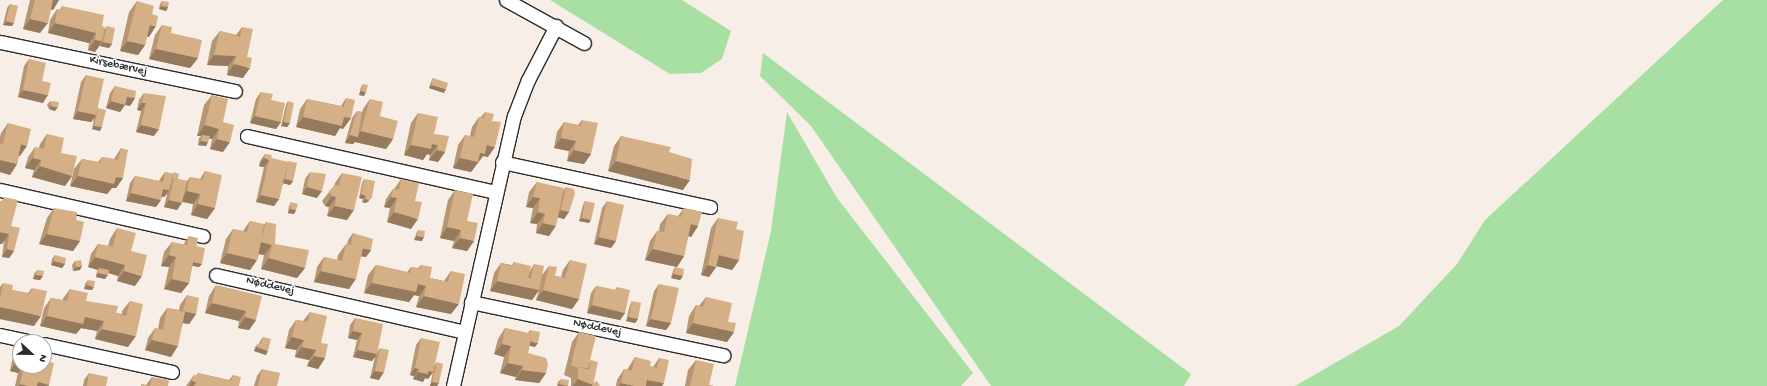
<!DOCTYPE html>
<html>
<head>
<meta charset="utf-8">
<style>
	body { margin:0 }
	#map { position:relative; width:1767px; height:386px; overflow:hidden; background:#f7efe7; font-family:"Gochi Hand",sans-serif }
	div>[style] { position:absolute }
	.green>* { inset:0; background:#a8e0a4 }
	.roads { filter:drop-shadow(1px 0 #2b2b2b) drop-shadow(-1px 0 #2b2b2b) drop-shadow(0 1px #2b2b2b) drop-shadow(0 -1px #2b2b2b) }
	.minor>* { height:13px; margin:-6.5px; padding:0 6.5px; transform-origin:6.5px; border-radius:6.5px; background:#fff }
	.wall>* { inset:0; background:#b79673 }
	.shaded-wall>* { inset:0; background:#957a5e }
	.building>* { inset:0; background:#d5af86 }
	span { translate:-50% -50%; white-space:nowrap; text-align:center; line-height:1.15; -webkit-text-stroke:3px #fff; paint-order:stroke }
	.street-label { font-size:12px; color:#2b2b2b }
	.north { position:absolute; left:12px; top:334px; width:40px; height:40px; box-sizing:border-box; background:#fff; border:1px solid #aaa; border-radius:50%; rotate:112deg; font-size:11px; font-weight:700; line-height:16px; text-align:center; color:#2b2b2b }
	.north::after { content:''; display:block; margin:auto; width:14px; height:18px; background:#2b2b2b; clip-path:polygon(50% 0,100% 100%,50% 72%,0 100%) }
</style>
</head>
<body>
<div id="map">
	<div class="green">
		<i style="clip-path:polygon(550px 0,682px 0,731px 31px,722px 59px,701px 73px,670px 74px)"></i>
		<i style="clip-path:polygon(1723px 0,1767px 0,1767px 386px,1295px 386px,1399px 326px,1457px 264px,1485px 220px)"></i>
		<i style="clip-path:polygon(763px 53px,1191px 374px,1184px 386px,991px 386px,811px 126px,760px 76px)"></i>
		<i style="clip-path:polygon(787px 112px,837px 198px,973px 373px,961px 386px,735px 386px,771px 231px)"></i>
	</div>
	<div class="roads">
		<div class="minor">
			<i style="left:506px;top:0;width:89px;rotate:28.9deg"></i>
			<i style="left:0;top:42px;width:240px;rotate:11.8deg"></i>
			<i style="left:247px;top:136px;width:254px;rotate:12.7deg"></i>
			<i style="left:502px;top:162px;width:213px;rotate:12.2deg"></i>
			<i style="left:0;top:190px;width:208px;rotate:12.8deg"></i>
			<i style="left:216px;top:275px;width:255px;rotate:12.9deg"></i>
			<i style="left:471px;top:302px;width:258px;rotate:11.9deg"></i>
			<i style="left:0;top:335px;width:35px;rotate:12deg"></i>
			<i style="left:44px;top:344px;width:131px;rotate:12.3deg"></i>
			<i style="left:453px;top:386px;width:277px;rotate:-77.3deg"></i>
			<i style="left:514px;top:116px;width:39px;rotate:-69deg"></i>
			<i style="left:528px;top:80px;width:61px;rotate:-62.6deg"></i>
		</div>
	</div>
	<div class="wall">
		<i style="clip-path:polygon(30px 0,59px 0,53px 10px,51px 9px,40px 33px,23px 29px)"></i>
		<i style="clip-path:polygon(137px 1px,152px 14px,149px 37px,147px 36px,145px 45px,138px 55px,120px 51px,129px 12px)"></i>
		<i style="clip-path:polygon(162px 1px,168px 7px,166px 11px,159px 9px,160px 4px)"></i>
		<i style="clip-path:polygon(10px 4px,12px 26px,3px 25px,7px 8px)"></i>
		<i style="clip-path:polygon(62px 6px,102px 26px,105px 29px,107px 26px,112px 44px,109px 48px,100px 46px,101px 44px,95px 52px,88px 50px,89px 43px,48px 33px,50px 20px,57px 9px,60px 10px)"></i>
		<i style="clip-path:polygon(162px 25px,198px 58px,190px 68px,149px 59px,155px 35px)"></i>
		<i style="clip-path:polygon(242px 27px,247px 57px,243px 78px,227px 75px,228px 66px,207px 65px,212px 41px,220px 31px,236px 35px)"></i>
		<i style="clip-path:polygon(29px 59px,42px 81px,43px 103px,18px 97px,24px 66px)"></i>
		<i style="clip-path:polygon(86px 75px,98px 108px,100px 131px,92px 129px,94px 119px,91px 122px,73px 119px,81px 82px)"></i>
		<i style="clip-path:polygon(433px 78px,444px 93px,429px 88px,431px 82px)"></i>
		<i style="clip-path:polygon(363px 84px,364px 96px,359px 95px,361px 87px)"></i>
		<i style="clip-path:polygon(115px 86px,135px 98px,130px 106px,125px 105px,120px 112px,106px 108px,110px 93px)"></i>
		<i style="clip-path:polygon(261px 92px,271px 100px,281px 122px,276px 129px,250px 123px,256px 99px)"></i>
		<i style="clip-path:polygon(144px 93px,154px 136px,136px 132px,141px 111px,137px 110px,139px 100px)"></i>
		<i style="clip-path:polygon(212px 95px,223px 122px,223px 152px,210px 149px,212px 139px,209px 138px,206px 146px,198px 145px,199px 138px,201px 136px,197px 136px,204px 105px)"></i>
		<i style="clip-path:polygon(346px 98px,351px 118px,343px 129px,340px 128px,335px 136px,296px 127px,300px 109px,307px 99px,341px 106px)"></i>
		<i style="clip-path:polygon(370px 99px,393px 139px,386px 149px,355px 142px,353px 144px,345px 143px,352px 118px,357px 111px,362px 112px,363px 109px)"></i>
		<i style="clip-path:polygon(50px 101px,55px 111px,49px 109px,47px 105px)"></i>
		<i style="clip-path:polygon(288px 101px,290px 123px,287px 127px,281px 126px,286px 105px)"></i>
		<i style="clip-path:polygon(485px 112px,492px 121px,488px 157px,483px 156px,471px 172px,453px 168px,458px 145px,465px 135px,470px 136px,472px 127px,479px 117px,481px 117px)"></i>
		<i style="clip-path:polygon(418px 113px,434px 134px,445px 152px,438px 162px,429px 160px,430px 155px,427px 154px,423px 160px,404px 155px,411px 123px)"></i>
		<i style="clip-path:polygon(582px 120px,591px 154px,584px 164px,567px 161px,569px 151px,554px 148px,557px 132px,564px 122px,578px 125px)"></i>
		<i style="clip-path:polygon(8px 123px,20px 156px,19px 156px,17px 164px,10px 175px,0 172px,0 137px,1px 133px)"></i>
		<i style="clip-path:polygon(47px 134px,61px 153px,72px 176px,65px 186px,32px 177px,34px 170px,25px 168px,28px 157px,35px 147px,39px 148px,40px 144px)"></i>
		<i style="clip-path:polygon(621px 136px,669px 152px,683px 190px,608px 171px,614px 146px)"></i>
		<i style="clip-path:polygon(121px 148px,123px 178px,116px 188px,112px 188px,107px 194px,70px 186px,74px 169px,82px 159px,98px 162px,102px 157px,114px 159px)"></i>
		<i style="clip-path:polygon(265px 154px,271px 158px,288px 163px,288px 161px,293px 181px,290px 185px,283px 183px,279px 199px,274px 206px,256px 202px,264px 167px,259px 166px,260px 161px)"></i>
		<i style="clip-path:polygon(205px 171px,215px 208px,207px 219px,191px 215px,193px 204px,182px 202px,177px 210px,164px 207px,167px 194px,164px 197px,162px 197px,156px 207px,126px 201px,130px 183px,135px 176px,159px 181px,160px 179px,165px 172px,173px 174px,174px 172px,178px 179px,187px 181px,190px 177px,200px 179px)"></i>
		<i style="clip-path:polygon(310px 172px,317px 198px,302px 194px,305px 179px)"></i>
		<i style="clip-path:polygon(342px 173px,347px 220px,327px 216px,329px 207px,325px 206px,322px 201px,334px 186px,335px 183px)"></i>
		<i style="clip-path:polygon(364px 179px,369px 201px,366px 203px,362px 202px,363px 199px,359px 198px,362px 183px)"></i>
		<i style="clip-path:polygon(401px 179px,415px 201px,411px 229px,387px 222px,390px 208px,384px 207px,386px 199px,393px 189px,394px 189px)"></i>
		<i style="clip-path:polygon(537px 182px,563px 191px,566px 187px,569px 212px,564px 219px,558px 217px,549px 236px,536px 233px,537px 224px,530px 223px,533px 208px,526px 207px,529px 192px)"></i>
		<i style="clip-path:polygon(455px 190px,474px 241px,467px 251px,452px 248px,454px 241px,440px 238px,448px 200px)"></i>
		<i style="clip-path:polygon(4px 197px,11px 226px,14px 251px,9px 258px,2px 257px,4px 241px,2px 244px,2px 201px)"></i>
		<i style="clip-path:polygon(585px 201px,589px 223px,579px 221px,583px 205px)"></i>
		<i style="clip-path:polygon(607px 201px,616px 241px,611px 248px,594px 244px,602px 208px)"></i>
		<i style="clip-path:polygon(291px 202px,296px 210px,294px 214px,288px 213px,289px 206px)"></i>
		<i style="clip-path:polygon(54px 208px,76px 220px,80px 241px,73px 251px,39px 244px,47px 218px)"></i>
		<i style="clip-path:polygon(684px 208px,698px 226px,691px 237px,688px 236px,684px 256px,677px 267px,645px 260px,650px 241px,657px 231px,659px 231px,660px 224px,668px 214px,678px 216px)"></i>
		<i style="clip-path:polygon(718px 218px,739px 260px,732px 270px,717px 266px,709px 277px,701px 275px,711px 228px)"></i>
		<i style="clip-path:polygon(250px 221px,264px 225px,266px 222px,275px 244px,305px 268px,297px 278px,261px 269px,264px 255px,259px 254px,257px 260px,250px 270px,220px 263px,226px 239px,233px 229px,243px 231px)"></i>
		<i style="clip-path:polygon(117px 228px,131px 251px,135px 286px,117px 281px,118px 276px,108px 273px,105px 279px,96px 277px,97px 271px,98px 270px,88px 267px,91px 254px,98px 244px,108px 246px,110px 239px)"></i>
		<i style="clip-path:polygon(418px 230px,422px 241px,414px 240px,416px 234px)"></i>
		<i style="clip-path:polygon(353px 233px,371px 250px,366px 257px,361px 256px,349px 289px,314px 282px,317px 267px,324px 257px,337px 260px,338px 255px,346px 244px,347px 245px,348px 240px)"></i>
		<i style="clip-path:polygon(189px 236px,196px 246px,202px 264px,199px 267px,192px 266px,189px 283px,181px 293px,164px 289px,169px 267px,161px 266px,164px 252px,172px 242px,183px 245px)"></i>
		<i style="clip-path:polygon(55px 255px,65px 264px,62px 268px,51px 265px,52px 259px)"></i>
		<i style="clip-path:polygon(570px 260px,579px 299px,572px 309px,536px 300px,539px 290px,532px 300px,490px 291px,494px 273px,501px 263px,512px 265px,514px 262px,530px 271px,534px 264px,542px 275px,549px 266px,555px 276px,561px 277px,563px 270px)"></i>
		<i style="clip-path:polygon(75px 261px,80px 270px,73px 271px,72px 265px)"></i>
		<i style="clip-path:polygon(376px 265px,407px 272px,411px 267px,418px 268px,421px 265px,430px 278px,444px 281px,451px 271px,451px 314px,416px 307px,419px 296px,414px 295px,409px 302px,364px 293px,368px 275px)"></i>
		<i style="clip-path:polygon(675px 267px,683px 276px,680px 280px,671px 278px,673px 271px)"></i>
		<i style="clip-path:polygon(37px 270px,43px 276px,40px 280px,33px 279px,34px 274px)"></i>
		<i style="clip-path:polygon(88px 280px,92px 290px,84px 289px,85px 284px)"></i>
		<i style="clip-path:polygon(3px 283px,12px 290px,28px 293px,32px 288px,34px 326px,0 319px,0 287px)"></i>
		<i style="clip-path:polygon(659px 284px,671px 323px,666px 330px,646px 326px,654px 291px)"></i>
		<i style="clip-path:polygon(216px 285px,256px 320px,249px 330px,238px 328px,239px 321px,205px 313px,209px 296px)"></i>
		<i style="clip-path:polygon(596px 286px,615px 290px,617px 287px,625px 313px,620px 320px,587px 313px,591px 293px)"></i>
		<i style="clip-path:polygon(70px 289px,86px 301px,116px 313px,122px 314px,122px 311px,130px 301px,128px 347px,95px 339px,97px 331px,81px 328px,76px 334px,40px 326px,44px 308px,51px 298px,62px 300px)"></i>
		<i style="clip-path:polygon(187px 295px,196px 314px,189px 324px,183px 323px,171px 357px,145px 350px,148px 338px,155px 328px,158px 329px,160px 318px,167px 308px,179px 310px,180px 305px)"></i>
		<i style="clip-path:polygon(706px 297px,728px 322px,734px 332px,727px 342px,686px 333px,689px 316px,696px 305px,699px 306px)"></i>
		<i style="clip-path:polygon(632px 301px,638px 319px,635px 323px,626px 321px,630px 305px)"></i>
		<i style="clip-path:polygon(310px 312px,321px 343px,325px 358px,318px 369px,307px 366px,309px 360px,295px 357px,296px 350px,285px 348px,289px 330px,296px 320px,303px 321px)"></i>
		<i style="clip-path:polygon(355px 318px,377px 352px,380px 348px,379px 380px,370px 378px,375px 357px,372px 361px,353px 357px,357px 340px,348px 338px,350px 325px)"></i>
		<i style="clip-path:polygon(505px 328px,528px 333px,530px 330px,535px 347px,529px 345px,528px 353px,546px 373px,539px 383px,515px 380px,516px 377px,500px 373px,504px 357px,494px 354px,498px 339px)"></i>
		<i style="clip-path:polygon(579px 332px,589px 363px,591px 360px,593px 383px,600px 386px,571px 386px,571px 378px,564px 375px,572px 342px)"></i>
		<i style="clip-path:polygon(263px 337px,266px 355px,254px 351px,255px 347px,258px 344px,259px 344px,260px 341px)"></i>
		<i style="clip-path:polygon(421px 338px,434px 366px,437px 362px,439px 383px,430px 386px,433px 372px,428px 379px,425px 378px,423px 382px,413px 379px,414px 376px,410px 375px,416px 345px)"></i>
		<i style="clip-path:polygon(20px 346px,20px 366px,44px 366px,49px 385px,48px 386px,15px 386px,18px 373px,10px 371px,13px 356px)"></i>
		<i style="clip-path:polygon(635px 357px,650px 366px,653px 367px,659px 358px,662px 386px,616px 386px,617px 380px,624px 369px,627px 370px,628px 368px)"></i>
		<i style="clip-path:polygon(696px 360px,709px 385px,714px 386px,685px 386px,688px 370px)"></i>
		<i style="clip-path:polygon(262px 369px,277px 386px,254px 386px,257px 376px)"></i>
		<i style="clip-path:polygon(89px 373px,106px 386px,83px 386px,84px 380px)"></i>
		<i style="clip-path:polygon(198px 373px,229px 380px,233px 375px,239px 386px,186px 386px,194px 375px,196px 376px)"></i>
		<i style="clip-path:polygon(152px 377px,168px 386px,141px 386px,142px 384px,146px 385px)"></i>
		<i style="clip-path:polygon(561px 379px,568px 386px,557px 386px,558px 382px)"></i>
	</div>
	<div class="shaded-wall">
		<i style="clip-path:polygon(52px 0,59px 0,53px 10px,46px 8px)"></i>
		<i style="clip-path:polygon(161px 6px,168px 7px,166px 11px,159px 9px)"></i>
		<i style="clip-path:polygon(30px 19px,48px 23px,40px 33px,23px 29px)"></i>
		<i style="clip-path:polygon(6px 21px,14px 23px,12px 26px,3px 25px)"></i>
		<i style="clip-path:polygon(55px 23px,96px 33px,89px 43px,48px 33px)"></i>
		<i style="clip-path:polygon(150px 25px,156px 26px,149px 37px,142px 35px)"></i>
		<i style="clip-path:polygon(95px 40px,102px 41px,95px 52px,88px 50px)"></i>
		<i style="clip-path:polygon(127px 41px,145px 45px,138px 55px,120px 51px)"></i>
		<i style="clip-path:polygon(103px 42px,112px 44px,109px 48px,100px 46px)"></i>
		<i style="clip-path:polygon(156px 49px,198px 58px,190px 68px,149px 59px)"></i>
		<i style="clip-path:polygon(214px 55px,236px 56px,228px 66px,207px 65px)"></i>
		<i style="clip-path:polygon(234px 64px,250px 68px,243px 78px,227px 75px)"></i>
		<i style="clip-path:polygon(431px 85px,446px 89px,444px 93px,429px 88px)"></i>
		<i style="clip-path:polygon(23px 90px,48px 95px,43px 103px,18px 97px)"></i>
		<i style="clip-path:polygon(361px 91px,366px 92px,364px 96px,359px 95px)"></i>
		<i style="clip-path:polygon(127px 97px,135px 98px,130px 106px,122px 104px)"></i>
		<i style="clip-path:polygon(111px 101px,125px 105px,120px 112px,106px 108px)"></i>
		<i style="clip-path:polygon(142px 103px,146px 103px,141px 111px,137px 110px)"></i>
		<i style="clip-path:polygon(51px 106px,58px 107px,55px 111px,49px 109px)"></i>
		<i style="clip-path:polygon(78px 111px,96px 115px,91px 122px,73px 119px)"></i>
		<i style="clip-path:polygon(255px 116px,281px 122px,276px 129px,250px 123px)"></i>
		<i style="clip-path:polygon(303px 117px,344px 117px,351px 118px,343px 129px,340px 128px,335px 136px,296px 127px)"></i>
		<i style="clip-path:polygon(284px 122px,290px 123px,287px 127px,281px 126px)"></i>
		<i style="clip-path:polygon(141px 125px,159px 129px,154px 136px,136px 132px)"></i>
		<i style="clip-path:polygon(205px 125px,219px 129px,212px 139px,201px 137px,202px 135px,201px 136px,197px 136px)"></i>
		<i style="clip-path:polygon(94px 126px,102px 127px,100px 131px,92px 129px)"></i>
		<i style="clip-path:polygon(361px 131px,393px 139px,386px 149px,355px 142px,353px 144px,345px 143px,350px 135px,357px 137px)"></i>
		<i style="clip-path:polygon(561px 138px,576px 141px,569px 151px,554px 148px)"></i>
		<i style="clip-path:polygon(217px 139px,230px 142px,223px 152px,210px 149px)"></i>
		<i style="clip-path:polygon(201px 141px,208px 142px,206px 146px,198px 145px)"></i>
		<i style="clip-path:polygon(21px 144px,27px 146px,20px 156px,14px 155px)"></i>
		<i style="clip-path:polygon(432px 144px,438px 145px,430px 155px,427px 154px,423px 160px,404px 155px,411px 145px)"></i>
		<i style="clip-path:polygon(487px 145px,495px 147px,488px 157px,483px 156px,471px 172px,453px 168px,460px 158px)"></i>
		<i style="clip-path:polygon(437px 150px,445px 152px,438px 162px,429px 160px)"></i>
		<i style="clip-path:polygon(574px 150px,591px 154px,584px 164px,567px 161px)"></i>
		<i style="clip-path:polygon(33px 158px,41px 160px,34px 170px,25px 168px)"></i>
		<i style="clip-path:polygon(264px 158px,269px 160px,264px 167px,259px 166px)"></i>
		<i style="clip-path:polygon(0 160px,17px 164px,10px 175px,0 172px)"></i>
		<i style="clip-path:polygon(616px 161px,690px 180px,683px 190px,608px 171px)"></i>
		<i style="clip-path:polygon(40px 166px,72px 176px,65px 186px,32px 177px)"></i>
		<i style="clip-path:polygon(78px 176px,116px 177px,123px 178px,116px 188px,112px 188px,107px 194px,70px 186px)"></i>
		<i style="clip-path:polygon(285px 179px,293px 181px,290px 185px,282px 183px)"></i>
		<i style="clip-path:polygon(307px 187px,322px 191px,317px 198px,302px 194px)"></i>
		<i style="clip-path:polygon(163px 189px,169px 190px,164px 197px,158px 196px)"></i>
		<i style="clip-path:polygon(187px 191px,200px 194px,193px 204px,180px 201px)"></i>
		<i style="clip-path:polygon(131px 193px,161px 200px,156px 207px,126px 201px)"></i>
		<i style="clip-path:polygon(361px 194px,366px 196px,363px 199px,359px 198px)"></i>
		<i style="clip-path:polygon(261px 195px,279px 199px,274px 206px,256px 202px)"></i>
		<i style="clip-path:polygon(332px 196px,336px 197px,329px 207px,325px 206px)"></i>
		<i style="clip-path:polygon(372px 197px,366px 203px,362px 202px,365px 199px)"></i>
		<i style="clip-path:polygon(391px 197px,397px 198px,390px 208px,384px 207px)"></i>
		<i style="clip-path:polygon(533px 197px,540px 198px,533px 208px,526px 207px)"></i>
		<i style="clip-path:polygon(169px 200px,182px 203px,177px 210px,164px 207px)"></i>
		<i style="clip-path:polygon(198px 204px,215px 208px,207px 219px,191px 215px)"></i>
		<i style="clip-path:polygon(335px 206px,354px 210px,347px 220px,327px 216px)"></i>
		<i style="clip-path:polygon(290px 209px,296px 210px,294px 214px,288px 213px)"></i>
		<i style="clip-path:polygon(561px 210px,569px 212px,564px 219px,556px 217px)"></i>
		<i style="clip-path:polygon(394px 212px,418px 219px,411px 229px,387px 222px)"></i>
		<i style="clip-path:polygon(538px 212px,545px 214px,537px 224px,530px 223px)"></i>
		<i style="clip-path:polygon(582px 218px,591px 220px,589px 223px,579px 221px)"></i>
		<i style="clip-path:polygon(543px 223px,556px 226px,549px 236px,536px 233px)"></i>
		<i style="clip-path:polygon(691px 224px,698px 226px,691px 237px,684px 235px)"></i>
		<i style="clip-path:polygon(447px 227px,461px 230px,454px 241px,440px 238px)"></i>
		<i style="clip-path:polygon(0 232px,9px 234px,2px 244px,0 244px)"></i>
		<i style="clip-path:polygon(47px 234px,80px 241px,73px 251px,39px 244px)"></i>
		<i style="clip-path:polygon(417px 236px,424px 237px,422px 241px,414px 240px)"></i>
		<i style="clip-path:polygon(599px 237px,616px 241px,611px 248px,594px 244px)"></i>
		<i style="clip-path:polygon(460px 238px,474px 241px,467px 251px,452px 248px)"></i>
		<i style="clip-path:polygon(261px 242px,272px 245px,264px 255px,254px 253px)"></i>
		<i style="clip-path:polygon(350px 246px,371px 250px,366px 257px,345px 254px)"></i>
		<i style="clip-path:polygon(7px 249px,14px 251px,9px 258px,2px 257px)"></i>
		<i style="clip-path:polygon(653px 249px,684px 256px,677px 267px,645px 260px)"></i>
		<i style="clip-path:polygon(227px 253px,257px 260px,250px 270px,220px 263px)"></i>
		<i style="clip-path:polygon(169px 255px,176px 257px,169px 267px,161px 266px)"></i>
		<i style="clip-path:polygon(719px 255px,739px 260px,732px 270px,712px 265px)"></i>
		<i style="clip-path:polygon(95px 257px,125px 265px,118px 276px,99px 270px,99px 268px,98px 270px,88px 267px)"></i>
		<i style="clip-path:polygon(269px 258px,305px 268px,297px 278px,261px 269px)"></i>
		<i style="clip-path:polygon(54px 261px,65px 264px,62px 268px,51px 265px)"></i>
		<i style="clip-path:polygon(192px 262px,202px 264px,199px 267px,190px 265px)"></i>
		<i style="clip-path:polygon(708px 265px,716px 267px,709px 277px,701px 275px)"></i>
		<i style="clip-path:polygon(82px 266px,80px 270px,73px 271px,76px 267px)"></i>
		<i style="clip-path:polygon(124px 271px,142px 276px,135px 286px,117px 281px)"></i>
		<i style="clip-path:polygon(321px 271px,356px 279px,349px 289px,314px 282px)"></i>
		<i style="clip-path:polygon(98px 273px,108px 275px,105px 279px,96px 277px)"></i>
		<i style="clip-path:polygon(674px 274px,683px 276px,680px 280px,671px 278px)"></i>
		<i style="clip-path:polygon(36px 275px,43px 276px,40px 280px,33px 279px)"></i>
		<i style="clip-path:polygon(172px 279px,189px 283px,181px 293px,164px 289px)"></i>
		<i style="clip-path:polygon(497px 281px,539px 290px,532px 300px,490px 291px)"></i>
		<i style="clip-path:polygon(372px 283px,418px 284px,426px 286px,419px 296px,414px 295px,409px 302px,364px 293px)"></i>
		<i style="clip-path:polygon(87px 285px,94px 287px,92px 290px,84px 289px)"></i>
		<i style="clip-path:polygon(543px 290px,579px 299px,572px 309px,536px 300px)"></i>
		<i style="clip-path:polygon(424px 296px,459px 304px,451px 314px,416px 307px)"></i>
		<i style="clip-path:polygon(212px 303px,246px 311px,239px 321px,205px 313px)"></i>
		<i style="clip-path:polygon(592px 305px,625px 313px,620px 320px,587px 313px)"></i>
		<i style="clip-path:polygon(0 307px,41px 316px,34px 326px,0 319px)"></i>
		<i style="clip-path:polygon(183px 311px,196px 314px,189px 324px,176px 322px)"></i>
		<i style="clip-path:polygon(47px 316px,85px 317px,104px 321px,97px 331px,81px 328px,76px 334px,40px 326px)"></i>
		<i style="clip-path:polygon(245px 317px,256px 320px,249px 330px,238px 328px)"></i>
		<i style="clip-path:polygon(629px 317px,638px 319px,635px 323px,626px 321px)"></i>
		<i style="clip-path:polygon(651px 319px,671px 323px,666px 330px,646px 326px)"></i>
		<i style="clip-path:polygon(693px 323px,734px 332px,727px 342px,686px 333px)"></i>
		<i style="clip-path:polygon(102px 329px,136px 336px,128px 347px,95px 339px)"></i>
		<i style="clip-path:polygon(353px 331px,362px 333px,357px 340px,348px 338px)"></i>
		<i style="clip-path:polygon(292px 337px,304px 340px,296px 350px,285px 348px)"></i>
		<i style="clip-path:polygon(152px 340px,178px 346px,171px 357px,145px 350px)"></i>
		<i style="clip-path:polygon(528px 341px,538px 343px,535px 347px,526px 345px)"></i>
		<i style="clip-path:polygon(502px 344px,511px 346px,504px 357px,494px 354px)"></i>
		<i style="clip-path:polygon(257px 347px,268px 351px,266px 355px,254px 351px)"></i>
		<i style="clip-path:polygon(302px 347px,316px 350px,309px 360px,295px 357px)"></i>
		<i style="clip-path:polygon(358px 350px,377px 354px,372px 361px,353px 357px)"></i>
		<i style="clip-path:polygon(314px 356px,325px 358px,318px 369px,307px 366px)"></i>
		<i style="clip-path:polygon(17px 361px,20px 362px,20px 366px,23px 366px,18px 373px,10px 371px)"></i>
		<i style="clip-path:polygon(508px 363px,523px 366px,516px 377px,500px 373px)"></i>
		<i style="clip-path:polygon(415px 368px,419px 369px,414px 376px,410px 375px)"></i>
		<i style="clip-path:polygon(522px 370px,546px 373px,539px 383px,515px 380px)"></i>
		<i style="clip-path:polygon(375px 371px,384px 372px,379px 380px,370px 378px)"></i>
		<i style="clip-path:polygon(428px 371px,433px 372px,428px 379px,425px 378px,423px 382px,413px 379px,418px 372px)"></i>
		<i style="clip-path:polygon(578px 379px,593px 385px,592px 386px,573px 386px)"></i>
		<i style="clip-path:polygon(647px 380px,664px 383px,662px 386px,643px 386px)"></i>
		<i style="clip-path:polygon(192px 381px,196px 382px,193px 386px,189px 386px)"></i>
		<i style="clip-path:polygon(38px 382px,49px 385px,48px 386px,35px 386px)"></i>
		<i style="clip-path:polygon(432px 382px,439px 383px,437px 386px,430px 386px)"></i>
		<i style="clip-path:polygon(621px 383px,634px 386px,619px 386px)"></i>
		<i style="clip-path:polygon(20px 384px,28px 386px,19px 386px)"></i>
		<i style="clip-path:polygon(559px 384px,567px 386px,558px 386px)"></i>
	</div>
	<div class="building">
		<i style="clip-path:polygon(35px 0,53px 0,48px 23px,30px 19px)"></i>
		<i style="clip-path:polygon(137px 1px,154px 6px,152px 14px,158px 16px,156px 26px,150px 25px,145px 45px,127px 41px)"></i>
		<i style="clip-path:polygon(162px 1px,169px 2px,168px 7px,161px 6px)"></i>
		<i style="clip-path:polygon(10px 4px,18px 6px,14px 23px,6px 21px)"></i>
		<i style="clip-path:polygon(62px 6px,104px 15px,102px 26px,105px 27px,102px 41px,95px 40px,96px 33px,55px 23px,57px 9px,62px 10px)"></i>
		<i style="clip-path:polygon(162px 25px,172px 27px,171px 33px,202px 40px,198px 58px,156px 49px)"></i>
		<i style="clip-path:polygon(107px 26px,115px 28px,112px 44px,103px 42px)"></i>
		<i style="clip-path:polygon(242px 27px,253px 29px,247px 57px,252px 58px,250px 68px,234px 64px,236px 56px,214px 55px,220px 31px,240px 37px)"></i>
		<i style="clip-path:polygon(29px 59px,46px 63px,42px 81px,51px 83px,48px 95px,23px 90px)"></i>
		<i style="clip-path:polygon(86px 75px,104px 79px,96px 115px,78px 111px)"></i>
		<i style="clip-path:polygon(433px 78px,448px 83px,446px 89px,431px 85px)"></i>
		<i style="clip-path:polygon(363px 84px,368px 85px,366px 92px,361px 91px)"></i>
		<i style="clip-path:polygon(115px 86px,136px 91px,135px 98px,127px 97px,125px 105px,111px 101px)"></i>
		<i style="clip-path:polygon(261px 92px,273px 94px,271px 100px,285px 103px,281px 122px,255px 116px)"></i>
		<i style="clip-path:polygon(144px 93px,166px 96px,159px 129px,141px 125px,146px 103px,142px 103px)"></i>
		<i style="clip-path:polygon(212px 95px,228px 99px,223px 122px,234px 125px,230px 142px,217px 139px,219px 129px,205px 125px)"></i>
		<i style="clip-path:polygon(346px 98px,355px 100px,351px 118px,344px 117px,342px 126px,303px 117px,307px 99px,344px 107px)"></i>
		<i style="clip-path:polygon(370px 99px,383px 102px,380px 116px,398px 121px,393px 139px,361px 131px)"></i>
		<i style="clip-path:polygon(50px 101px,59px 102px,58px 107px,51px 106px)"></i>
		<i style="clip-path:polygon(288px 101px,294px 103px,290px 123px,284px 122px)"></i>
		<i style="clip-path:polygon(98px 108px,106px 110px,102px 127px,94px 126px)"></i>
		<i style="clip-path:polygon(357px 111px,362px 112px,358px 137px,350px 135px)"></i>
		<i style="clip-path:polygon(485px 112px,494px 114px,492px 121px,501px 122px,495px 147px,487px 145px,485px 154px,480px 153px,478px 162px,460px 158px,465px 135px,474px 137px,479px 117px,484px 118px)"></i>
		<i style="clip-path:polygon(418px 113px,438px 117px,434px 134px,449px 136px,445px 152px,437px 150px,438px 145px,432px 144px,431px 149px,411px 145px)"></i>
		<i style="clip-path:polygon(582px 120px,598px 123px,591px 154px,574px 150px,576px 141px,561px 138px,564px 122px,581px 126px)"></i>
		<i style="clip-path:polygon(8px 123px,31px 129px,27px 146px,21px 144px,17px 164px,0 160px,0 143px,3px 144px)"></i>
		<i style="clip-path:polygon(47px 134px,64px 138px,61px 153px,77px 156px,72px 176px,40px 166px,41px 160px,33px 158px,35px 147px,44px 149px)"></i>
		<i style="clip-path:polygon(202px 135px,210px 136px,208px 142px,201px 141px)"></i>
		<i style="clip-path:polygon(621px 136px,671px 147px,669px 152px,692px 159px,690px 180px,616px 161px)"></i>
		<i style="clip-path:polygon(121px 148px,128px 150px,123px 178px,116px 177px,114px 184px,78px 176px,82px 159px,100px 163px,102px 157px,118px 160px)"></i>
		<i style="clip-path:polygon(265px 154px,272px 155px,271px 158px,288px 162px,279px 199px,261px 195px,269px 160px,264px 158px)"></i>
		<i style="clip-path:polygon(288px 161px,297px 163px,293px 181px,285px 179px)"></i>
		<i style="clip-path:polygon(205px 171px,222px 175px,215px 208px,198px 204px,200px 194px,187px 191px,190px 177px,203px 180px)"></i>
		<i style="clip-path:polygon(165px 172px,173px 174px,169px 190px,163px 189px,161px 200px,131px 193px,135px 176px,163px 182px)"></i>
		<i style="clip-path:polygon(174px 172px,179px 174px,178px 179px,174px 178px,172px 179px)"></i>
		<i style="clip-path:polygon(310px 172px,326px 174px,322px 191px,307px 187px)"></i>
		<i style="clip-path:polygon(342px 173px,362px 177px,354px 210px,335px 206px,336px 197px,332px 196px,329px 191px,335px 185px,339px 186px)"></i>
		<i style="clip-path:polygon(174px 178px,187px 181px,182px 203px,169px 200px)"></i>
		<i style="clip-path:polygon(364px 179px,375px 181px,372px 197px,369px 200px,365px 199px,366px 196px,361px 194px)"></i>
		<i style="clip-path:polygon(401px 179px,419px 183px,415px 201px,422px 202px,418px 219px,394px 212px,397px 198px,391px 197px,393px 189px,399px 190px)"></i>
		<i style="clip-path:polygon(537px 182px,564px 188px,556px 226px,543px 223px,545px 214px,538px 212px,540px 198px,533px 197px)"></i>
		<i style="clip-path:polygon(566px 187px,574px 189px,575px 194px,569px 212px,561px 210px)"></i>
		<i style="clip-path:polygon(455px 190px,473px 194px,467px 221px,478px 223px,474px 241px,460px 238px,461px 230px,447px 227px)"></i>
		<i style="clip-path:polygon(4px 197px,18px 200px,9px 234px,0 232px,0 201px,3px 201px)"></i>
		<i style="clip-path:polygon(585px 201px,595px 203px,591px 220px,582px 218px)"></i>
		<i style="clip-path:polygon(607px 201px,624px 205px,616px 241px,599px 237px)"></i>
		<i style="clip-path:polygon(291px 202px,298px 204px,296px 210px,290px 209px)"></i>
		<i style="clip-path:polygon(54px 208px,77px 212px,76px 220px,84px 222px,80px 241px,47px 234px)"></i>
		<i style="clip-path:polygon(684px 208px,702px 212px,698px 226px,691px 224px,684px 256px,653px 249px,657px 231px,664px 232px,668px 214px,681px 217px)"></i>
		<i style="clip-path:polygon(718px 218px,738px 222px,736px 229px,744px 231px,739px 260px,719px 255px,716px 267px,708px 265px)"></i>
		<i style="clip-path:polygon(250px 221px,264px 224px,261px 242px,266px 222px,276px 224px,275px 244px,309px 250px,305px 268px,269px 258px,272px 245px,261px 242px,257px 260px,227px 253px,233px 229px,247px 232px)"></i>
		<i style="clip-path:polygon(11px 226px,20px 228px,14px 251px,7px 249px,9px 234px)"></i>
		<i style="clip-path:polygon(117px 228px,136px 233px,131px 251px,147px 255px,142px 276px,124px 271px,125px 265px,95px 257px,98px 244px,113px 247px)"></i>
		<i style="clip-path:polygon(418px 230px,425px 231px,424px 237px,417px 236px)"></i>
		<i style="clip-path:polygon(353px 233px,373px 239px,371px 250px,351px 246px)"></i>
		<i style="clip-path:polygon(189px 236px,198px 238px,189px 283px,172px 279px,176px 257px,169px 255px,172px 242px,187px 245px)"></i>
		<i style="clip-path:polygon(346px 244px,363px 248px,356px 279px,321px 271px,324px 257px,342px 261px)"></i>
		<i style="clip-path:polygon(196px 246px,205px 248px,202px 264px,193px 262px)"></i>
		<i style="clip-path:polygon(55px 255px,66px 258px,65px 264px,54px 261px)"></i>
		<i style="clip-path:polygon(81px 260px,82px 266px,76px 267px,75px 261px)"></i>
		<i style="clip-path:polygon(570px 260px,587px 264px,579px 299px,543px 290px,549px 266px,557px 267px,555px 276px,565px 278px)"></i>
		<i style="clip-path:polygon(514px 262px,531px 266px,528px 278px,531px 278px,534px 264px,544px 266px,539px 290px,497px 281px,501px 263px,513px 266px)"></i>
		<i style="clip-path:polygon(376px 265px,410px 273px,411px 267px,420px 269px,421px 265px,432px 267px,430px 278px,448px 282px,451px 271px,465px 274px,459px 304px,424px 296px,426px 286px,418px 284px,416px 292px,372px 283px)"></i>
		<i style="clip-path:polygon(675px 267px,684px 269px,683px 276px,674px 274px)"></i>
		<i style="clip-path:polygon(99px 268px,109px 270px,108px 275px,98px 273px)"></i>
		<i style="clip-path:polygon(37px 270px,44px 271px,43px 276px,36px 275px)"></i>
		<i style="clip-path:polygon(88px 280px,95px 281px,94px 287px,87px 285px)"></i>
		<i style="clip-path:polygon(3px 283px,13px 285px,12px 290px,30px 294px,32px 288px,47px 291px,41px 316px,0 307px,0 299px)"></i>
		<i style="clip-path:polygon(659px 284px,679px 288px,671px 323px,651px 319px)"></i>
		<i style="clip-path:polygon(216px 285px,262px 296px,256px 320px,245px 317px,246px 311px,212px 303px)"></i>
		<i style="clip-path:polygon(596px 286px,616px 290px,617px 287px,630px 290px,625px 313px,592px 305px)"></i>
		<i style="clip-path:polygon(70px 289px,88px 293px,86px 301px,118px 306px,116px 313px,126px 316px,130px 301px,143px 304px,136px 336px,102px 329px,104px 321px,85px 317px,83px 324px,47px 316px,51px 298px,67px 301px)"></i>
		<i style="clip-path:polygon(187px 295px,199px 298px,196px 314px,183px 311px)"></i>
		<i style="clip-path:polygon(706px 297px,732px 303px,728px 322px,736px 323px,734px 332px,693px 323px,696px 305px,703px 307px)"></i>
		<i style="clip-path:polygon(632px 301px,641px 303px,638px 319px,629px 317px)"></i>
		<i style="clip-path:polygon(167px 308px,185px 312px,178px 346px,152px 340px,155px 328px,163px 330px)"></i>
		<i style="clip-path:polygon(310px 312px,327px 316px,321px 343px,328px 344px,325px 358px,314px 356px,316px 350px,302px 347px,304px 340px,292px 337px,296px 320px,308px 322px)"></i>
		<i style="clip-path:polygon(355px 318px,383px 324px,377px 354px,358px 350px,362px 333px,353px 331px)"></i>
		<i style="clip-path:polygon(505px 328px,532px 334px,528px 353px,546px 358px,548px 364px,546px 373px,522px 370px,523px 366px,508px 363px,511px 346px,502px 344px)"></i>
		<i style="clip-path:polygon(530px 330px,540px 332px,538px 343px,530px 341px,532px 334px,530px 334px)"></i>
		<i style="clip-path:polygon(579px 332px,596px 336px,588px 368px,578px 367px,589px 370px,591px 360px,598px 362px,593px 385px,578px 379px,578px 368px,571px 365px)"></i>
		<i style="clip-path:polygon(263px 337px,271px 339px,268px 351px,257px 347px,258px 344px,261px 344px)"></i>
		<i style="clip-path:polygon(421px 338px,440px 342px,433px 372px,428px 371px,428px 374px,418px 372px,419px 369px,415px 368px)"></i>
		<i style="clip-path:polygon(20px 347px,20px 362px,17px 361px)"></i>
		<i style="clip-path:polygon(380px 348px,389px 350px,384px 372px,375px 371px)"></i>
		<i style="clip-path:polygon(635px 357px,651px 361px,650px 366px,657px 368px,659px 358px,669px 360px,664px 383px,647px 380px,646px 386px,634px 386px,621px 383px,624px 369px,632px 371px)"></i>
		<i style="clip-path:polygon(696px 360px,714px 364px,709px 385px,714px 386px,690px 386px)"></i>
		<i style="clip-path:polygon(44px 361px,54px 363px,49px 385px,38px 382px,37px 386px,28px 386px,20px 384px,24px 366px,44px 366px)"></i>
		<i style="clip-path:polygon(437px 362px,443px 364px,439px 383px,432px 382px)"></i>
		<i style="clip-path:polygon(262px 369px,280px 373px,277px 386px,258px 386px)"></i>
		<i style="clip-path:polygon(89px 373px,108px 377px,106px 386px,87px 386px)"></i>
		<i style="clip-path:polygon(198px 373px,231px 381px,233px 375px,241px 377px,239px 386px,195px 386px,196px 382px,192px 381px,194px 375px,197px 376px)"></i>
		<i style="clip-path:polygon(152px 377px,169px 380px,168px 386px,150px 386px)"></i>
		<i style="clip-path:polygon(561px 379px,569px 380px,568px 386px,559px 384px)"></i>
		<i style="clip-path:polygon(597px 381px,600px 386px,592px 386px,593px 383px)"></i>
		<i style="clip-path:polygon(142px 384px,149px 386px,142px 386px)"></i>
	</div>
	<div class="street-label">
		<span style="left:118px;top:67px;rotate:12deg">Kirsebærvej</span>
		<span style="left:270px;top:287px;rotate:13deg">Nøddevej</span>
		<span style="left:597px;top:329px;rotate:12deg">Nøddevej</span>
	</div>
	<div class="north">N</div>
</div>
</body>
</html>
